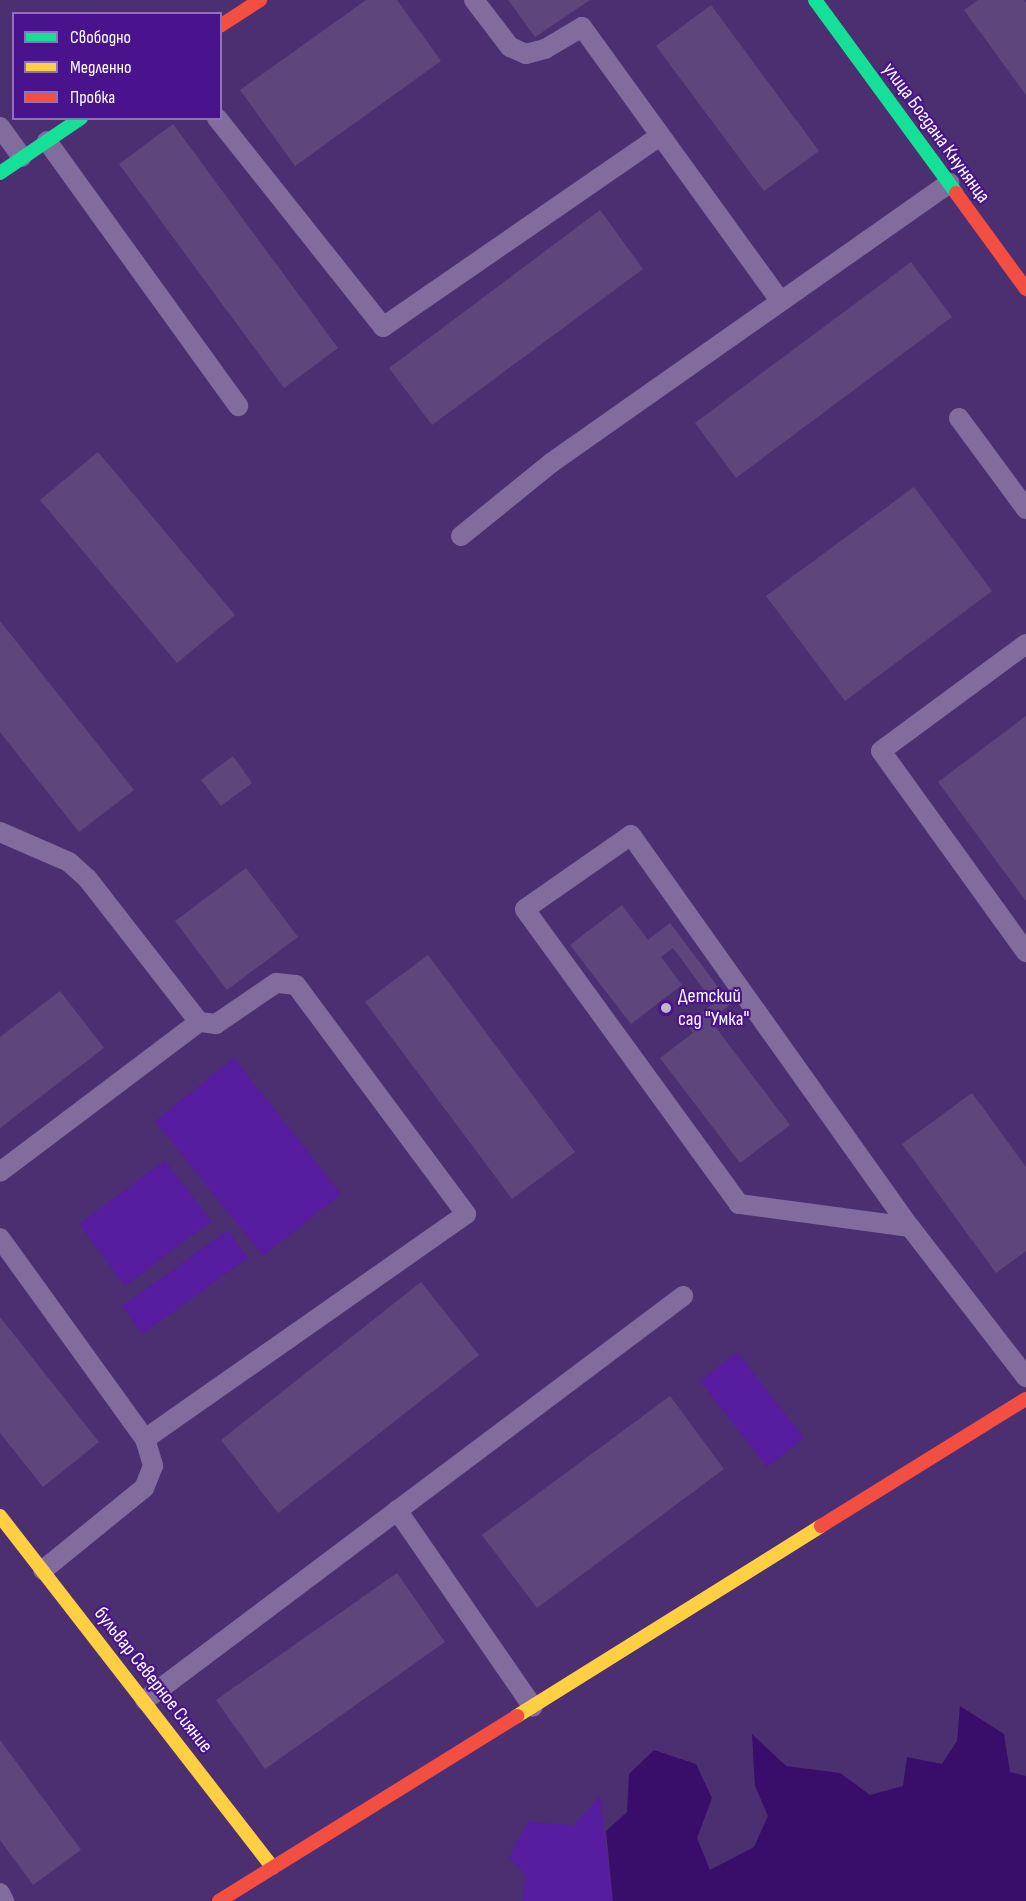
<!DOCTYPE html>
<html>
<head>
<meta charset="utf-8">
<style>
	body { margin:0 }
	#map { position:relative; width:1026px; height:1901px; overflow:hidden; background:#4c2f71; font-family:"Sofia Sans Condensed",sans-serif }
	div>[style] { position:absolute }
	.green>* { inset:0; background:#561da0 }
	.water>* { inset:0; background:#380e6a }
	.building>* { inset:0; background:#5e467d }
	.lane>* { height:20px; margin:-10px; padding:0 10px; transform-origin:10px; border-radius:10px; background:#826b9d }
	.fast>* { height:14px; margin:-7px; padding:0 7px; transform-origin:7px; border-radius:7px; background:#16e098 }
	.slow>* { height:14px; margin:-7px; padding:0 7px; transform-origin:7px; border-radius:7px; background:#ffcf43 }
	.jam>* { height:14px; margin:-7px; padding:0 7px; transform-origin:7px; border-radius:7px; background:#f24e42 }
	.dots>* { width:16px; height:16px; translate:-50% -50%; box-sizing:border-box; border:3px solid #49138d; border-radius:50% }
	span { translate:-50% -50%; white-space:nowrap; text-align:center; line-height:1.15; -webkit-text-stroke:4.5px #49138d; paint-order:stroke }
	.street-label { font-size:20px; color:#fff }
	.poi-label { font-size:20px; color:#fff }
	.left { translate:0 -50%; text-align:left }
	.legend { position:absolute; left:12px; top:12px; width:210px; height:108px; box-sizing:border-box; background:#49138d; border:2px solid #9271bb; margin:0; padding:8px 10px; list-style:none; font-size:18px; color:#fff }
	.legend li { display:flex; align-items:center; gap:12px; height:30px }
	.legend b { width:30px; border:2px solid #9271bb }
</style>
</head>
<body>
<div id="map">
	<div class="green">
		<i style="clip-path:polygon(234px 1058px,341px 1194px,263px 1256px,155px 1121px)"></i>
		<i style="clip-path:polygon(165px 1160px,211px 1221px,125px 1286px,79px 1224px)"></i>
		<i style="clip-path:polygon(228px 1230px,248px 1258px,142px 1334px,122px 1306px)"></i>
		<i style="clip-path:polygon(737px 1352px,804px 1438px,767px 1467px,700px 1381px)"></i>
		<i style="clip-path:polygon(600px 1796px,613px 1901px,522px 1901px,526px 1876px,509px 1857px,528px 1822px,574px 1825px)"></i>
	</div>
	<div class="water">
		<i style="clip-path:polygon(960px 1706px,1004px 1734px,1010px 1772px,1026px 1776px,1026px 1901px,613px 1901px,606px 1831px,627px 1812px,629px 1774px,654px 1750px,696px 1764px,712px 1798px,697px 1838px,710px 1870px,754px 1847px,768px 1816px,755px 1786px,752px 1734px,786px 1766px,840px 1773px,870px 1795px,903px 1786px,907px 1757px,942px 1764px,957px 1741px)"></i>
	</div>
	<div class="building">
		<i style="clip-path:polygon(366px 0,397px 0,441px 61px,295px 166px,240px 90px)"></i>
		<i style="clip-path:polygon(508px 0,590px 0,535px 37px)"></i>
		<i style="clip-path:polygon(978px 0,1024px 0,1026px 3px,1026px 95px,964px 10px)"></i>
		<i style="clip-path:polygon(711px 5px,819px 151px,764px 191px,656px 46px)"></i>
		<i style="clip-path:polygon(173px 124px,338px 348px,284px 388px,119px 164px)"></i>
		<i style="clip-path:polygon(600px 210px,643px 269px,432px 425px,389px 368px)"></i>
		<i style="clip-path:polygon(911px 262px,952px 317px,736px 478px,695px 423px)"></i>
		<i style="clip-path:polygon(98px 452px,235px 615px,177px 663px,40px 500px)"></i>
		<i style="clip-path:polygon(914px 487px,992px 591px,845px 701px,766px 596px)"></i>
		<i style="clip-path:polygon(0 621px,134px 790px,79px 832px,0 732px)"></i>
		<i style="clip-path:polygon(1026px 716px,1026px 901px,938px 782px)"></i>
		<i style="clip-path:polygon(233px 756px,252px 783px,221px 806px,201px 780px)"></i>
		<i style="clip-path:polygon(246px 868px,298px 937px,227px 990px,175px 921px)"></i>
		<i style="clip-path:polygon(622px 905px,648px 940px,670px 923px,731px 1004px,710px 1020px,790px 1125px,740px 1163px,660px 1058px,693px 1033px,687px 1024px,714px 1003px,673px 948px,661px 957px,682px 985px,631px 1024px,570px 945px)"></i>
		<i style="clip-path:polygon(428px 955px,575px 1152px,512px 1199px,365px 1002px)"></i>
		<i style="clip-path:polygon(60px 991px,104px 1048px,0 1128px,0 1037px)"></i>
		<i style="clip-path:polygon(972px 1093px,1026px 1167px,1026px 1251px,996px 1273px,902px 1144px)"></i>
		<i style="clip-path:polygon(421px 1282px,479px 1355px,278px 1513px,221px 1440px)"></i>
		<i style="clip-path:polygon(0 1317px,99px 1442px,43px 1487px,0 1433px)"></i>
		<i style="clip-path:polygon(670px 1396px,724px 1469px,537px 1608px,482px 1535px)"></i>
		<i style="clip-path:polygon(397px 1573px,445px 1642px,265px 1769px,216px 1700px)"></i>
		<i style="clip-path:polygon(0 1740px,81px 1850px,33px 1885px,0 1840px)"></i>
	</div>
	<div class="lane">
		<i style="left:474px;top:0;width:59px;rotate:52.5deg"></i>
		<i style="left:510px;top:47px;width:17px;rotate:24deg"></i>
		<i style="left:526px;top:54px;width:20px;rotate:-15deg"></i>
		<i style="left:545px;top:49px;width:43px;rotate:-30.7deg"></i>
		<i style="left:582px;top:27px;width:338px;rotate:54.1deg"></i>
		<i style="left:217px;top:118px;width:267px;rotate:51.5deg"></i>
		<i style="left:383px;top:327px;width:336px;rotate:-34.6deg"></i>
		<i style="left:0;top:127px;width:37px;rotate:54deg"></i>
		<i style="left:47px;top:141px;width:327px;rotate:54.2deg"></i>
		<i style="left:959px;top:418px;width:113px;rotate:53.6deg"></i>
		<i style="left:461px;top:536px;width:116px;rotate:-39deg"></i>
		<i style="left:551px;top:463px;width:487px;rotate:-35.1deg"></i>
		<i style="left:1026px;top:644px;width:180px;rotate:143.6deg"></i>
		<i style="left:881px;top:751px;width:248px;rotate:54.2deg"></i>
		<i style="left:0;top:832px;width:75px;rotate:23.5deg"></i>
		<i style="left:69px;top:862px;width:24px;rotate:42deg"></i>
		<i style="left:87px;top:878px;width:182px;rotate:52.1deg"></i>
		<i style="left:199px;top:1022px;width:249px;rotate:143deg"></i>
		<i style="left:910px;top:1227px;width:173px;rotate:-172.3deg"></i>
		<i style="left:739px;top:1204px;width:364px;rotate:-126deg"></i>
		<i style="left:525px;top:909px;width:129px;rotate:-34.9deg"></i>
		<i style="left:631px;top:835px;width:481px;rotate:54.6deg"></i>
		<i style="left:910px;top:1227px;width:190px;rotate:52.3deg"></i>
		<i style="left:0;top:1238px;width:248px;rotate:54.2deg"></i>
		<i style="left:145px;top:1439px;width:28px;rotate:73deg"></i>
		<i style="left:153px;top:1466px;width:24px;rotate:112deg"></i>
		<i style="left:144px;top:1488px;width:130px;rotate:140.9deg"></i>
		<i style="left:145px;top:1439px;width:392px;rotate:-35deg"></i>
		<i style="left:466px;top:1214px;width:285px;rotate:-126.6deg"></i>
		<i style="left:296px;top:985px;width:20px;rotate:-174deg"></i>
		<i style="left:276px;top:983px;width:73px;rotate:145.7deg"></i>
		<i style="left:216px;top:1024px;width:17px;rotate:-173deg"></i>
		<i style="left:397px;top:1510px;width:239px;rotate:55.4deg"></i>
		<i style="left:145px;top:1700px;width:673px;rotate:-36.9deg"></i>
		<i style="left:0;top:1893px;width:9px;rotate:63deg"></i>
	</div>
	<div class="fast">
		<i style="left:815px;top:0;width:239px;rotate:53.8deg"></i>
		<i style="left:0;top:173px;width:98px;rotate:-34.2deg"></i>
	</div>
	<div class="slow">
		<i style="left:0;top:1516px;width:445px;rotate:52.2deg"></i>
		<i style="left:517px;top:1716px;width:358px;rotate:-32deg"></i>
	</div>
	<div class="jam">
		<i style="left:220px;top:26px;width:48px;rotate:-33deg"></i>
		<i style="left:956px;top:193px;width:119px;rotate:53.9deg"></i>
		<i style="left:821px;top:1526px;width:241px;rotate:-31.8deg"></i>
		<i style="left:219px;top:1901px;width:351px;rotate:-31.8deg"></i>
	</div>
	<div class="dots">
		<i style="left:666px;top:1008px;background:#c0b6cd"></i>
	</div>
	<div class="street-label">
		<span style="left:936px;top:133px;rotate:54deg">улица Богдана Кнунянца</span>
		<span style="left:153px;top:1680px;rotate:52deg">бульвар Северное Сияние</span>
	</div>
	<div class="poi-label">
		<span class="left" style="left:678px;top:1008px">Детский<br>сад "Умка"</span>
	</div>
	<ul class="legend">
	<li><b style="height:8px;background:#16e098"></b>Свободно</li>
	<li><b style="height:8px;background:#ffcf43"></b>Медленно</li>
	<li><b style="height:8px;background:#f24e42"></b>Пробка</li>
	</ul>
</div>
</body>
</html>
